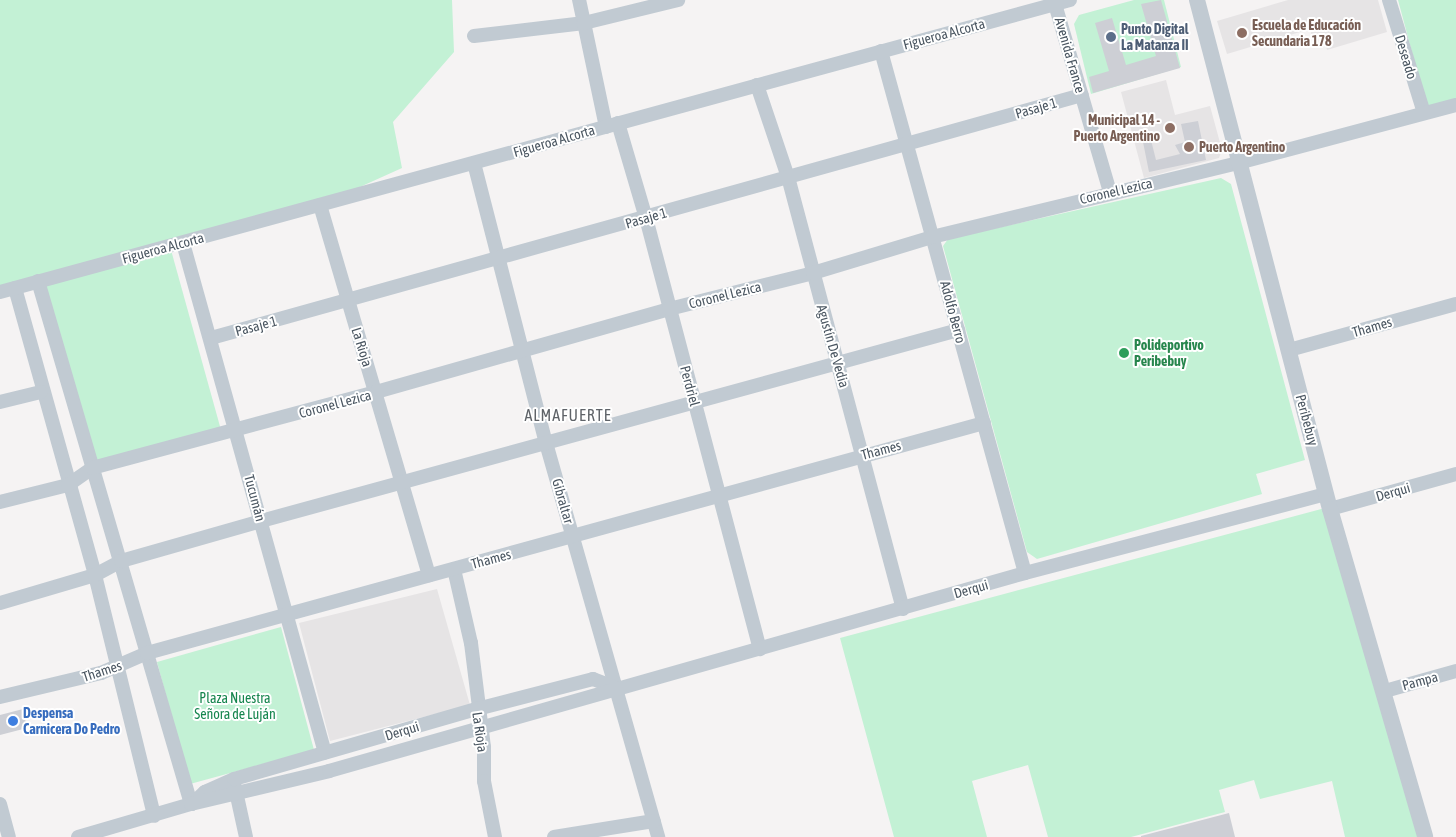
<!DOCTYPE html>
<html>
<head>
<meta charset="utf-8">
<style>
	body { margin:0 }
	#map { position:relative; width:1456px; height:837px; overflow:hidden; background:#f5f3f3; font-family:"Asap Condensed",sans-serif }
	div>[style] { position:absolute }
	.education>* { inset:0; background:#e6e4e5 }
	.green>* { inset:0; background:#c3f1d5 }
	.building>* { inset:0; background:#cdcfd5 }
	.minor>* { height:14px; margin:-7px; padding:0 7px; transform-origin:7px; border-radius:7px; background:#c1cad2 }
	.tertiary>* { height:16px; margin:-8px; padding:0 8px; transform-origin:8px; border-radius:8px; background:#c1cad2 }
	.dots>* { width:14px; height:14px; translate:-50% -50%; box-sizing:border-box; border:2px solid #fff; border-radius:50% }
	span { translate:-50% -50%; white-space:nowrap; text-align:center; line-height:1.15; -webkit-text-stroke:4px #fff; paint-order:stroke }
	.education-label { font-size:14px; color:#785e54; font-weight:700 }
	.left { translate:0 -50%; text-align:left }
	.right { translate:-100% -50%; text-align:right }
	.service-label { font-size:14px; color:#4e5e75; font-weight:700 }
	.street-label { font-size:14px; color:#4a5661 }
	.leisure-label { font-size:14px; color:#27864d; font-weight:700 }
	.park-label { font-size:14px; color:#17864f }
	.shop-label { font-size:14px; color:#366cbe; font-weight:700 }
	.quarter-label { font-size:16px; color:#5f6368; letter-spacing:1px }
</style>
</head>
<body>
<div id="map">
	<div class="education">
		<i style="clip-path:polygon(1288px 0,1378px 0,1387px 32px,1327px 50px,1323px 36px,1313px 39px,1310px 29px,1227px 54px,1217px 21px)"></i>
		<i style="clip-path:polygon(1166px 80px,1175px 115px,1210px 106px,1222px 150px,1219px 158px,1144px 178px,1121px 92px)"></i>
		<i style="clip-path:polygon(437px 589px,470px 705px,330px 741px,299px 623px)"></i>
	</div>
	<div class="green">
		<i style="clip-path:polygon(0 0,452px 0,454px 52px,393px 122px,402px 168px,320px 205px,0 292px)"></i>
		<i style="clip-path:polygon(1134px 0,1164px 0,1181px 67px,1091px 94px,1074px 24px,1079px 15px)"></i>
		<i style="clip-path:polygon(1398px 0,1456px 0,1456px 100px,1427px 108px)"></i>
		<i style="clip-path:polygon(1221px 178px,1231px 184px,1305px 460px,1256px 474px,1262px 494px,1037px 559px,1027px 552px,943px 246px,948px 239px)"></i>
		<i style="clip-path:polygon(171px 250px,221px 430px,94px 466px,44px 286px)"></i>
		<i style="clip-path:polygon(1325px 508px,1420px 837px,1345px 837px,1332px 781px,1260px 799px,1254px 780px,1219px 790px,1225px 812px,1131px 837px,1048px 837px,1028px 765px,972px 781px,987px 837px,894px 837px,840px 638px)"></i>
		<i style="clip-path:polygon(281px 627px,314px 750px,190px 784px,157px 662px)"></i>
	</div>
	<div class="building">
		<i style="clip-path:polygon(1161px 0,1180px 68px,1093px 93px,1089px 77px,1109px 71px,1095px 23px,1112px 18px,1126px 65px,1156px 56px,1141px 4px)"></i>
		<i style="clip-path:polygon(1198px 121px,1206px 160px,1149px 172px,1143px 142px,1151px 140px,1156px 160px,1180px 154px,1175px 145px,1185px 142px,1181px 124px)"></i>
		<i style="clip-path:polygon(23px 709px,27px 728px,0 735px,0 715px)"></i>
		<i style="clip-path:polygon(1229px 813px,1235px 837px,1141px 837px,1141px 836px)"></i>
	</div>
	<div class="minor">
		<i style="left:1389px;top:0;width:118px;rotate:72.8deg"></i>
		<i style="left:1055px;top:4px;width:196px;rotate:73.7deg"></i>
		<i style="left:474px;top:36px;width:111px;rotate:-6.7deg"></i>
		<i style="left:584px;top:23px;width:24px;rotate:-102deg"></i>
		<i style="left:881px;top:51px;width:541px;rotate:74.58deg"></i>
		<i style="left:757px;top:85px;width:97px;rotate:71.4deg"></i>
		<i style="left:788px;top:177px;width:447px;rotate:75.1deg"></i>
		<i style="left:618px;top:123px;width:99px;rotate:73.6deg"></i>
		<i style="left:646px;top:218px;width:446px;rotate:75.2deg"></i>
		<i style="left:606px;top:127px;width:106px;rotate:-101.9deg"></i>
		<i style="left:584px;top:23px;width:97px;rotate:-13.7deg"></i>
		<i style="left:474px;top:163px;width:289px;rotate:75.6deg"></i>
		<i style="left:546px;top:443px;width:410px;rotate:74.1deg"></i>
		<i style="left:320px;top:205px;width:386px;rotate:73.6deg"></i>
		<i style="left:183px;top:243px;width:529px;rotate:74.44deg"></i>
		<i style="left:38px;top:281px;width:545px;rotate:73.69deg"></i>
		<i style="left:15px;top:288px;width:298px;rotate:74.4deg"></i>
		<i style="left:95px;top:575px;width:248px;rotate:76.2deg"></i>
		<i style="left:0;top:292px;width:1109px;rotate:-15.26deg"></i>
		<i style="left:211px;top:338px;width:904px;rotate:-15.59deg"></i>
		<i style="left:1289px;top:350px;width:173px;rotate:-15.4deg"></i>
		<i style="left:0;top:402px;width:42px;rotate:-13.7deg"></i>
		<i style="left:0;top:502px;width:70px;rotate:-14deg"></i>
		<i style="left:68px;top:485px;width:29px;rotate:-35deg"></i>
		<i style="left:92px;top:468px;width:294px;rotate:-15deg"></i>
		<i style="left:376px;top:392px;width:305px;rotate:-15.8deg"></i>
		<i style="left:669px;top:309px;width:148px;rotate:-14deg"></i>
		<i style="left:813px;top:273px;width:124px;rotate:-16.8deg"></i>
		<i style="left:932px;top:237px;width:315px;rotate:-13.6deg"></i>
		<i style="left:1238px;top:163px;width:226px;rotate:-14.9deg"></i>
		<i style="left:1330px;top:509px;width:131px;rotate:-15.5deg"></i>
		<i style="left:454px;top:569px;width:76px;rotate:77.1deg"></i>
		<i style="left:471px;top:643px;width:105px;rotate:82.9deg"></i>
		<i style="left:484px;top:747px;width:34px;rotate:90deg"></i>
		<i style="left:484px;top:781px;width:57px;rotate:78.9deg"></i>
		<i style="left:0;top:603px;width:99px;rotate:-16.4deg"></i>
		<i style="left:95px;top:575px;width:30px;rotate:-28deg"></i>
		<i style="left:121px;top:561px;width:146px;rotate:-15.9deg"></i>
		<i style="left:261px;top:521px;width:723px;rotate:-15.32deg"></i>
		<i style="left:1385px;top:691px;width:74px;rotate:-15.7deg"></i>
		<i style="left:0;top:697px;width:104px;rotate:-13.4deg"></i>
		<i style="left:101px;top:673px;width:50px;rotate:-23.5deg"></i>
		<i style="left:147px;top:653px;width:868px;rotate:-15.37deg"></i>
		<i style="left:235px;top:787px;width:51px;rotate:77.6deg"></i>
		<i style="left:0;top:804px;width:34px;rotate:75deg"></i>
		<i style="left:192px;top:804px;width:18px;rotate:-43deg"></i>
		<i style="left:205px;top:792px;width:32px;rotate:-24deg"></i>
		<i style="left:234px;top:779px;width:253px;rotate:-16.1deg"></i>
		<i style="left:477px;top:709px;width:120px;rotate:-14.5deg"></i>
		<i style="left:593px;top:679px;width:26px;rotate:21deg"></i>
		<i style="left:78px;top:837px;width:118px;rotate:-16.3deg"></i>
		<i style="left:191px;top:804px;width:142px;rotate:-13.4deg"></i>
		<i style="left:329px;top:771px;width:724px;rotate:-15.88deg"></i>
		<i style="left:1025px;top:573px;width:311px;rotate:-14.7deg"></i>
		<i style="left:554px;top:837px;width:101px;rotate:-9.1deg"></i>
	</div>
	<div class="tertiary">
		<i style="left:1197px;top:0;width:526px;rotate:75.36deg"></i>
		<i style="left:1330px;top:509px;width:341px;rotate:73.8deg"></i>
	</div>
	<div class="dots">
		<i style="left:1242px;top:33px;background:#8d6e63"></i>
		<i style="left:1111px;top:37px;background:#5c6f8a"></i>
		<i style="left:1170px;top:128px;background:#8d6e63"></i>
		<i style="left:1189px;top:147px;background:#8d6e63"></i>
		<i style="left:1124px;top:353px;background:#2e9e5b"></i>
		<i style="left:13px;top:721px;background:#3f7fe0"></i>
	</div>
	<div class="education-label">
		<span class="left" style="left:1252px;top:33px">Escuela de Educación<br>Secundaria 178</span>
		<span class="right" style="left:1160px;top:128px">Municipal 14 -<br>Puerto Argentino</span>
		<span class="left" style="left:1199px;top:147px">Puerto Argentino</span>
	</div>
	<div class="service-label">
		<span class="left" style="left:1121px;top:37px">Punto Digital<br>La Matanza II</span>
	</div>
	<div class="street-label">
		<span style="left:944px;top:34px;rotate:-15deg">Figueroa Alcorta</span>
		<span style="left:1070px;top:55px;rotate:74deg">Avenida France</span>
		<span style="left:1406px;top:57px;rotate:73deg">Deseado</span>
		<span style="left:1036px;top:108px;rotate:-16deg">Pasaje 1</span>
		<span style="left:554px;top:141px;rotate:-16deg">Figueroa Alcorta</span>
		<span style="left:1116px;top:191px;rotate:-13deg">Coronel Lezica</span>
		<span style="left:646px;top:218px;rotate:-16deg">Pasaje 1</span>
		<span style="left:163px;top:248px;rotate:-15deg">Figueroa Alcorta</span>
		<span style="left:725px;top:295px;rotate:-14deg">Coronel Lezica</span>
		<span style="left:953px;top:312px;rotate:75deg">Adolfo Berro</span>
		<span style="left:256px;top:326px;rotate:-15deg">Pasaje 1</span>
		<span style="left:1372px;top:327px;rotate:-16deg">Thames</span>
		<span style="left:833px;top:346px;rotate:74deg">Agustín De Vedia</span>
		<span style="left:362px;top:347px;rotate:73deg">La Rioja</span>
		<span style="left:690px;top:386px;rotate:75deg">Perdriel</span>
		<span style="left:335px;top:404px;rotate:-15deg">Coronel Lezica</span>
		<span style="left:1307px;top:420px;rotate:75deg">Peribebuy</span>
		<span style="left:881px;top:450px;rotate:-15deg">Thames</span>
		<span style="left:1393px;top:492px;rotate:-16deg">Derqui</span>
		<span style="left:255px;top:498px;rotate:75deg">Tucumán</span>
		<span style="left:563px;top:501px;rotate:74deg">Gibraltar</span>
		<span style="left:491px;top:559px;rotate:-15deg">Thames</span>
		<span style="left:971px;top:589px;rotate:-16deg">Derqui</span>
		<span style="left:102px;top:671px;rotate:-18deg">Thames</span>
		<span style="left:1420px;top:681px;rotate:-15deg">Pampa</span>
		<span style="left:402px;top:731px;rotate:-17deg">Derqui</span>
		<span style="left:480px;top:732px;rotate:82deg">La Rioja</span>
	</div>
	<div class="leisure-label">
		<span class="left" style="left:1134px;top:353px">Polideportivo<br>Peribebuy</span>
	</div>
	<div class="park-label">
		<span style="left:235px;top:706px">Plaza Nuestra<br>Señora de Luján</span>
	</div>
	<div class="shop-label">
		<span class="left" style="left:23px;top:721px">Despensa<br>Carnicera Do Pedro</span>
	</div>
	<div class="quarter-label">
		<span style="left:568px;top:415px">ALMAFUERTE</span>
	</div>
</div>
</body>
</html>
